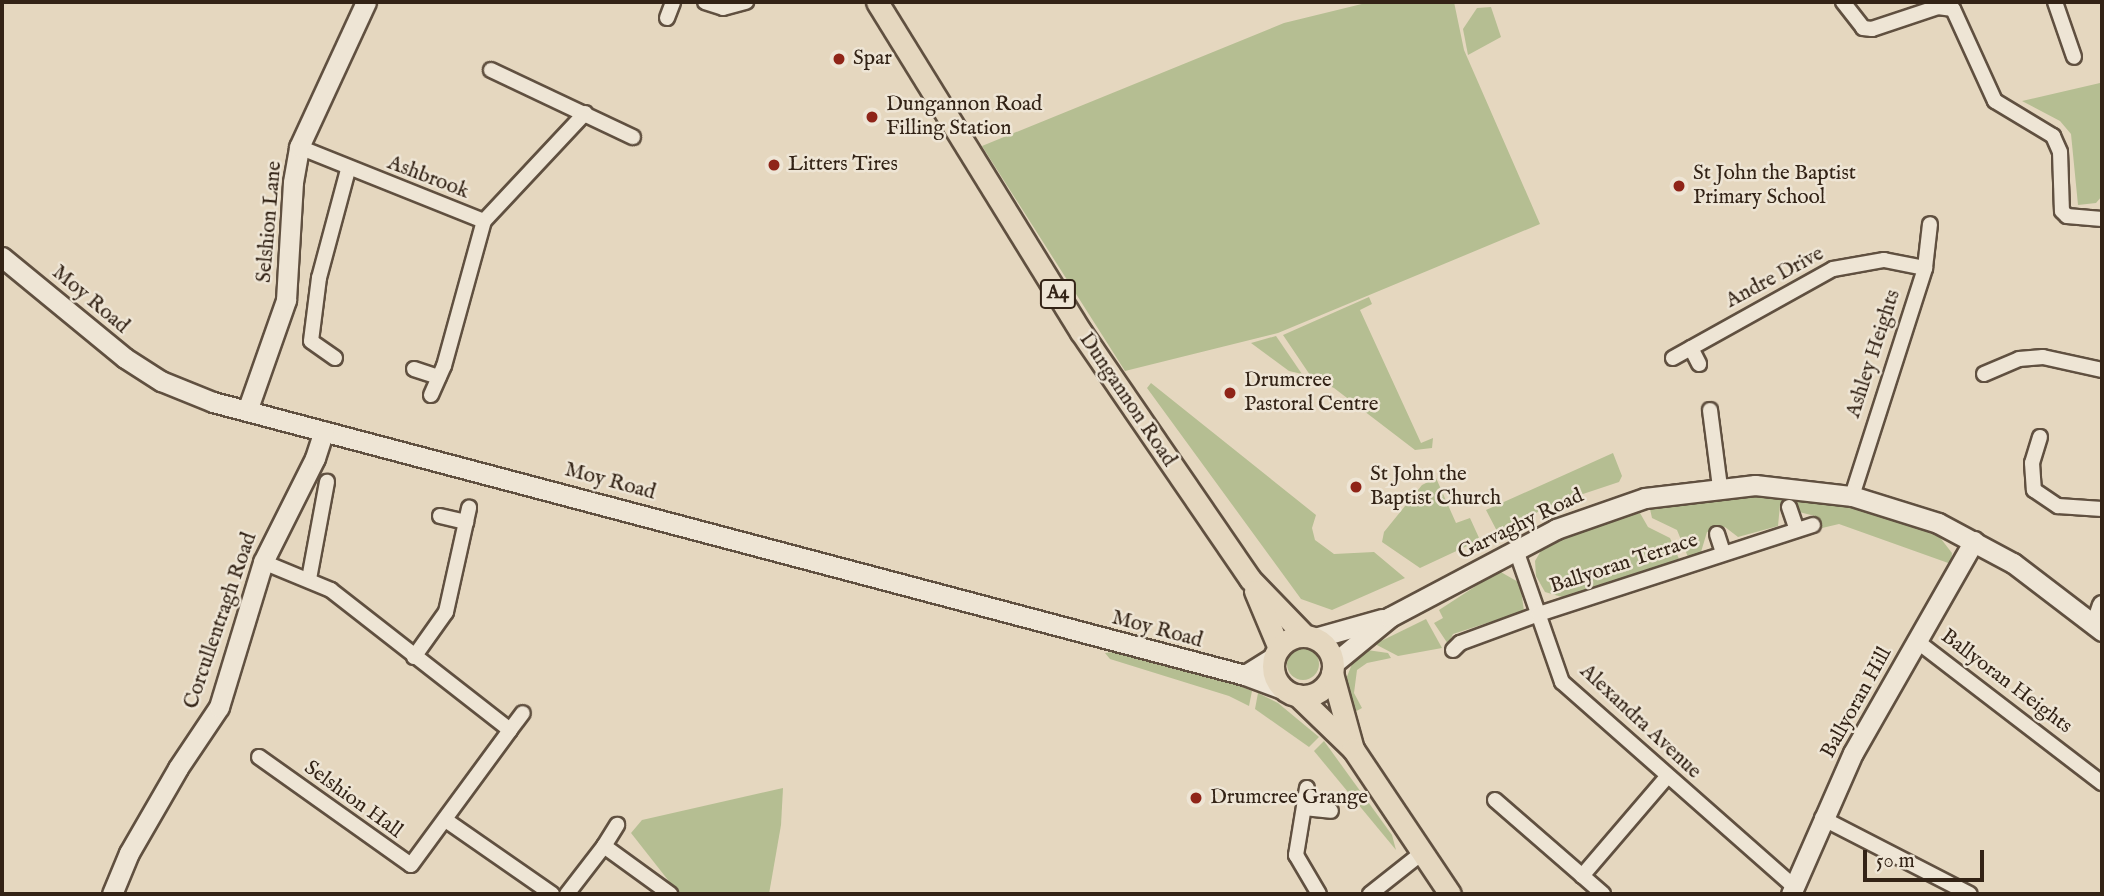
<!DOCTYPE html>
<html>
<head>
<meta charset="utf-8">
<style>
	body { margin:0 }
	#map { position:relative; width:2104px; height:896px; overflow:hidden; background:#e5d7bf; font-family:"IM FELL English",serif }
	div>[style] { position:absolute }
	.green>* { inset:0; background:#b5be92 }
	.round { border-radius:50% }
	.roads { filter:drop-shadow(2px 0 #605040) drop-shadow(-2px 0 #605040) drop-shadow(0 2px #605040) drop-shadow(0 -2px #605040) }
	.street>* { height:14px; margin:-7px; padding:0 7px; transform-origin:7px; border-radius:7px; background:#eee5d5 }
	.secondary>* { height:19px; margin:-9.5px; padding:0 9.5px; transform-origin:9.5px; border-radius:9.5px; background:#eee5d5 }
	.primary>* { height:21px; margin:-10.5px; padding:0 10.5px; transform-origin:10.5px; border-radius:10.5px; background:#e5d7bf }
	.primary>.ring { margin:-10.5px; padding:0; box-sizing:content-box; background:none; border:21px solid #e5d7bf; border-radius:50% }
	.dots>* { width:19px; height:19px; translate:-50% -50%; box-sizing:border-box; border:4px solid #eee5d5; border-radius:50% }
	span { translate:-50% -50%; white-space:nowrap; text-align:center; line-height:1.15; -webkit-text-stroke:5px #eee5d5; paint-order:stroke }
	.shield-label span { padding:2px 5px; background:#eee5d5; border:2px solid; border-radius:5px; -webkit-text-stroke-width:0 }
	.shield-label { font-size:19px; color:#332316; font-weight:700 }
	.poi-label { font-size:21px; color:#332316 }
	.left { translate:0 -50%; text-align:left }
	.street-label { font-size:21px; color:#332316 }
	.frame { position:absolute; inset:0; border:4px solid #332316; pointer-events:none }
	.scale { position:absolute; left:1863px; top:850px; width:121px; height:32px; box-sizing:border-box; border:4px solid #332316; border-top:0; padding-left:9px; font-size:21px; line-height:24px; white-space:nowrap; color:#332316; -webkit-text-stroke:5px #eee5d5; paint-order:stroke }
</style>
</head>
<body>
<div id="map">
	<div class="green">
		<i style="clip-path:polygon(1370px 2px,1454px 2px,1464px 50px,1540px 224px,1278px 333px,1125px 371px,982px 146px,1284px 23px)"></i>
		<i style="clip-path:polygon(1491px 7px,1501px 37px,1468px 55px,1463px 29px,1477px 8px)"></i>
		<i style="clip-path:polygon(2100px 83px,2102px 196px,2096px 203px,2078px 205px,2071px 134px,2060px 121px,2022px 101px)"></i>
		<i style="clip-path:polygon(1369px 297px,1372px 304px,1360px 310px,1421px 443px,1433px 438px,1432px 448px,1415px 450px,1334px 388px,1312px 378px,1283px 335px)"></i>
		<i style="clip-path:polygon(1276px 336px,1302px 374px,1289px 371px,1251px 343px)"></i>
		<i style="clip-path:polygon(1151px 383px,1316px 515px,1312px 528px,1315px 540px,1334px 554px,1374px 552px,1405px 578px,1332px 610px,1301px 599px,1147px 388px)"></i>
		<i style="clip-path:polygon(1613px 453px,1622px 476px,1619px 482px,1553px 504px,1498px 533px,1486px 510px)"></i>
		<i style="clip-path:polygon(1436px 478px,1456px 523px,1470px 518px,1480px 540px,1420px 568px,1382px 542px,1384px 532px,1422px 485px)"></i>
		<i style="clip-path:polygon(1763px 496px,1821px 501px,1886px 515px,1938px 535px,1952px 553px,1951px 564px,1839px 524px,1822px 528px,1815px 516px,1799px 512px,1795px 502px,1780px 505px,1778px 526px,1738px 537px,1725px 527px,1707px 532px,1701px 552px,1688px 557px,1677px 530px,1652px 518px,1650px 509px)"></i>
		<i style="clip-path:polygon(1640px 513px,1648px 527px,1670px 538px,1679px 559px,1562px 597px,1545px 592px,1536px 576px,1535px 561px,1542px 549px,1604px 522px)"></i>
		<i style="clip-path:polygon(1499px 571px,1520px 583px,1524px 611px,1453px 634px,1448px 644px,1434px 623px,1443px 618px,1439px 610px)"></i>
		<i style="clip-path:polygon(1426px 619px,1442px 648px,1398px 656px,1375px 644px)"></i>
		<i class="round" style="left:1287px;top:648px;width:32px;height:32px"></i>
		<i style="clip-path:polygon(1367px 650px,1388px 653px,1391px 658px,1367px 663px,1357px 670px,1354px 693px,1362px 708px,1351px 714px,1345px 695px,1346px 679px,1352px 664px)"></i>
		<i style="clip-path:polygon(1113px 652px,1240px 686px,1252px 691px,1249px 706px,1229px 696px,1110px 659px,1105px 653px)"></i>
		<i style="clip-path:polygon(1258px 693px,1278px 703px,1319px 737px,1309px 747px,1255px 709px)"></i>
		<i style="clip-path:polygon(1324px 741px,1392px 835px,1396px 850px,1314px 751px)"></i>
		<i style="clip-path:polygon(783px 788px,781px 825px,769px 894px,679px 894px,631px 833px,642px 820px)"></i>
	</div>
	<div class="roads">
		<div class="street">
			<i style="left:705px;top:2px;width:19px;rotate:18deg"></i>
			<i style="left:723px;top:8px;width:24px;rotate:-15deg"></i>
			<i style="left:1843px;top:2px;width:33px;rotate:52deg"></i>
			<i style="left:1863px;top:28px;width:9px;rotate:6deg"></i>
			<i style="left:1872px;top:29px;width:70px;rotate:-18.4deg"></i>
			<i style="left:1938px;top:7px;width:15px;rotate:8deg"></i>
			<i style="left:1953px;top:9px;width:101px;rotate:65.5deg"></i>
			<i style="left:1995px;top:101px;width:68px;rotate:31.1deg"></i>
			<i style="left:2053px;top:136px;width:17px;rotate:66deg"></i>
			<i style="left:2060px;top:152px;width:59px;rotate:88.1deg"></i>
			<i style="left:2062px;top:211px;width:7px;rotate:45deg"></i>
			<i style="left:2067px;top:216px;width:35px;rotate:5deg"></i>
			<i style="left:2055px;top:2px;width:58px;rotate:70.9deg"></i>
			<i style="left:667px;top:18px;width:17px;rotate:-69deg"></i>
			<i style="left:491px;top:70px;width:157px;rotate:25.3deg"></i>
			<i style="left:299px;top:147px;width:199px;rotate:21.8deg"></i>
			<i style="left:484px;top:221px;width:148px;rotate:-46.9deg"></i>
			<i style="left:1691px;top:348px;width:18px;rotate:63deg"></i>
			<i style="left:335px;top:358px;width:29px;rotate:-145deg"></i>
			<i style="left:311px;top:341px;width:64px;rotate:-82.8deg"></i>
			<i style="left:319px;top:278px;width:112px;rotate:-75deg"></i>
			<i style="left:1673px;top:358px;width:183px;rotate:-29.1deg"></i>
			<i style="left:1833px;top:269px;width:52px;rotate:-10deg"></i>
			<i style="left:1884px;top:260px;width:42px;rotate:11deg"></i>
			<i style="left:414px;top:369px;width:26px;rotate:18deg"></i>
			<i style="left:1984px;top:374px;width:38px;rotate:-23deg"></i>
			<i style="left:2019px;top:359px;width:24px;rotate:-5deg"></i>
			<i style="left:2043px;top:357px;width:60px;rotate:12.4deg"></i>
			<i style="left:431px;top:395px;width:32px;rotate:-66deg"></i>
			<i style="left:444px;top:366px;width:150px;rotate:-74.6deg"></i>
			<i style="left:1710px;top:410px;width:78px;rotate:82.6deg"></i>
			<i style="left:2040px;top:437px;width:27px;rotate:107deg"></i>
			<i style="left:2032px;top:463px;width:27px;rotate:86deg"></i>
			<i style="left:2034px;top:490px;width:29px;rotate:34deg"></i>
			<i style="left:2058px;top:506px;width:44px;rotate:3.9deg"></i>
			<i style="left:1852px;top:496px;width:239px;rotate:-72.2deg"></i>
			<i style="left:1925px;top:268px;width:44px;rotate:-83.5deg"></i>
			<i style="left:1789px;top:507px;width:24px;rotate:71deg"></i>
			<i style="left:440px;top:516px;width:27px;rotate:13deg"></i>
			<i style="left:1717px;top:534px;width:20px;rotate:72deg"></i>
			<i style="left:1516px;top:550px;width:140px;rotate:70.8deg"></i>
			<i style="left:1562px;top:682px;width:308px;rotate:41.4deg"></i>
			<i style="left:309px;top:579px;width:99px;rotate:-79.5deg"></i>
			<i style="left:1918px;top:642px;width:232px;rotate:37.5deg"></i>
			<i style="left:1453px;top:650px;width:10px;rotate:-45deg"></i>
			<i style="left:1460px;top:643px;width:84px;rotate:-20.2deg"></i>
			<i style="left:1539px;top:614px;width:288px;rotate:-18deg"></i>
			<i style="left:414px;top:657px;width:55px;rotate:-54.6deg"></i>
			<i style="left:446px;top:612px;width:107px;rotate:-77.5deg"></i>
			<i style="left:510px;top:730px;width:21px;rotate:-53deg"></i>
			<i style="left:259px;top:757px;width:186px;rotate:35.4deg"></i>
			<i style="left:411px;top:865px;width:167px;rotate:-53.7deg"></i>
			<i style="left:510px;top:730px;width:227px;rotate:-142deg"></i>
			<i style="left:331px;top:590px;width:74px;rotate:-157.6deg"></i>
			<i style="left:1307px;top:788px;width:68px;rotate:99.3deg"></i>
			<i style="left:1296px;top:855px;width:45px;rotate:59.5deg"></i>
			<i style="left:1495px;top:800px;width:143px;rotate:41deg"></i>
			<i style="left:1304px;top:808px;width:27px;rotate:6deg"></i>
			<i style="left:1822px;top:818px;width:166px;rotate:27.2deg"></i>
			<i style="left:447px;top:821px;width:128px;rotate:34.8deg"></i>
			<i style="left:604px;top:846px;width:25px;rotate:-58deg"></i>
			<i style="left:1582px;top:876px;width:130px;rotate:-49.4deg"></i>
			<i style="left:567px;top:894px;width:61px;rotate:-52.4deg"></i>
			<i style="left:604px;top:846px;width:82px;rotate:36deg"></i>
			<i style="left:1370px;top:894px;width:66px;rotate:-38.3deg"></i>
		</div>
		<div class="secondary">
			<i style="left:2px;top:257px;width:159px;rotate:39.4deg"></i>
			<i style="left:125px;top:358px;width:43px;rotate:32.6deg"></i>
			<i style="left:161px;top:381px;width:56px;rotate:22deg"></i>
			<i style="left:213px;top:402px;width:1067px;rotate:14.82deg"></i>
			<i style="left:1245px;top:675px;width:46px;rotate:20.4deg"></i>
			<i style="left:247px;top:411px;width:118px;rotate:-70.6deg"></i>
			<i style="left:286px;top:300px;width:118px;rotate:-86.6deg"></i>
			<i style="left:293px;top:182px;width:36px;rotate:-80deg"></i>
			<i style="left:299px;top:147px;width:160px;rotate:-65.2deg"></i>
			<i style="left:2095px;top:625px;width:21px;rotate:-71deg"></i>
			<i style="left:1315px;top:638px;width:70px;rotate:-15.8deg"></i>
			<i style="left:1333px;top:664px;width:74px;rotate:-39.5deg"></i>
			<i style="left:1390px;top:617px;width:188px;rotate:-27.9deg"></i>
			<i style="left:1556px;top:529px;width:94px;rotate:-19.2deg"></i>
			<i style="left:1645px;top:498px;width:111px;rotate:-6.7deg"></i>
			<i style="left:1755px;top:485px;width:98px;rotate:6.5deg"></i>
			<i style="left:1852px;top:496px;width:90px;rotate:17.4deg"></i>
			<i style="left:1938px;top:523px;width:85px;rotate:28.1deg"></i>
			<i style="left:2013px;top:563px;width:112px;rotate:37.4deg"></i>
			<i style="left:1245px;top:675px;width:34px;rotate:-32deg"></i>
			<i style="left:112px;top:894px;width:44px;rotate:-67.5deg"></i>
			<i style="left:129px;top:853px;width:98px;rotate:-60deg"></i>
			<i style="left:178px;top:768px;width:73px;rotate:-56.1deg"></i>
			<i style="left:219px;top:707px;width:152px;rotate:-73.1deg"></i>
			<i style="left:263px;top:562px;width:116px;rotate:-63.4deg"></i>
			<i style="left:315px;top:458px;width:28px;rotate:-72deg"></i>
			<i style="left:1791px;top:894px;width:154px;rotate:-66.3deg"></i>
			<i style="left:1853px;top:753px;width:244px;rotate:-60.3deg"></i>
		</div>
		<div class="primary">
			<i style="left:877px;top:2px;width:388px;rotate:58.3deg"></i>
			<i style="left:1081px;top:332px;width:299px;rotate:55.6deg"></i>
			<i style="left:1250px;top:579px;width:79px;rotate:46deg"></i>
			<i style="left:1255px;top:591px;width:62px;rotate:67.2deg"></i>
			<i class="ring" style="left:1273px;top:636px;width:39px;height:39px"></i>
			<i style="left:1332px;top:673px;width:79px;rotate:74.6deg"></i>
			<i style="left:1297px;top:695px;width:78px;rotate:44deg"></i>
			<i style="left:1353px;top:749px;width:174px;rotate:56.2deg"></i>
		</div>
	</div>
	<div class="dots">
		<i style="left:839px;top:59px;background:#8f2418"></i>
		<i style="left:872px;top:117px;background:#8f2418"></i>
		<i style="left:774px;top:165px;background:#8f2418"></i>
		<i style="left:1679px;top:186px;background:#8f2418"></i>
		<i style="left:1230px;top:393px;background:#8f2418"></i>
		<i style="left:1356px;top:487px;background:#8f2418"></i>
		<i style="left:1196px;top:798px;background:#8f2418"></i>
	</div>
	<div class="shield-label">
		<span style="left:1058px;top:294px">A4</span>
	</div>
	<div class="poi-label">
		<span class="left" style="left:853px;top:59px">Spar</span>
		<span class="left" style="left:886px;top:117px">Dungannon Road<br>Filling Station</span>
		<span class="left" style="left:788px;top:165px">Litters Tires</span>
		<span class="left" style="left:1693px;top:186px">St John the Baptist<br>Primary School</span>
		<span class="left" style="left:1244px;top:393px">Drumcree<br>Pastoral Centre</span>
		<span class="left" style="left:1370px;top:487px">St John the<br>Baptist Church</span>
		<span class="left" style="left:1210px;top:798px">Drumcree Grange</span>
	</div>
	<div class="street-label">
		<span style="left:428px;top:178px;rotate:21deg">Ashbrook</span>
		<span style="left:270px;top:222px;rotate:-85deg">Selshion Lane</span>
		<span style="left:1775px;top:278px;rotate:-28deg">Andre Drive</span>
		<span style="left:90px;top:300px;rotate:40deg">Moy Road</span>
		<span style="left:1874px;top:354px;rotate:-72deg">Ashley Heights</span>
		<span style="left:1127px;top:400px;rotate:56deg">Dungannon Road</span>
		<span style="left:610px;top:482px;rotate:15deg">Moy Road</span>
		<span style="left:1521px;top:525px;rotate:-26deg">Garvaghy Road</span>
		<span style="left:1624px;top:564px;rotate:-18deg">Ballyoran Terrace</span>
		<span style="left:221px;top:621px;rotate:-71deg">Corcullentragh Road</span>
		<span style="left:1157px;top:630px;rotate:15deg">Moy Road</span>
		<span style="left:2006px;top:682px;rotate:37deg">Ballyoran Heights</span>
		<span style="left:1857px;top:703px;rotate:-61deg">Ballyoran Hill</span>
		<span style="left:1640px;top:722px;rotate:43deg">Alexandra Avenue</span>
		<span style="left:353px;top:800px;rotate:36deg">Selshion Hall</span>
	</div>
	<div class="frame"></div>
	<div class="scale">50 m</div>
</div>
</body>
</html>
